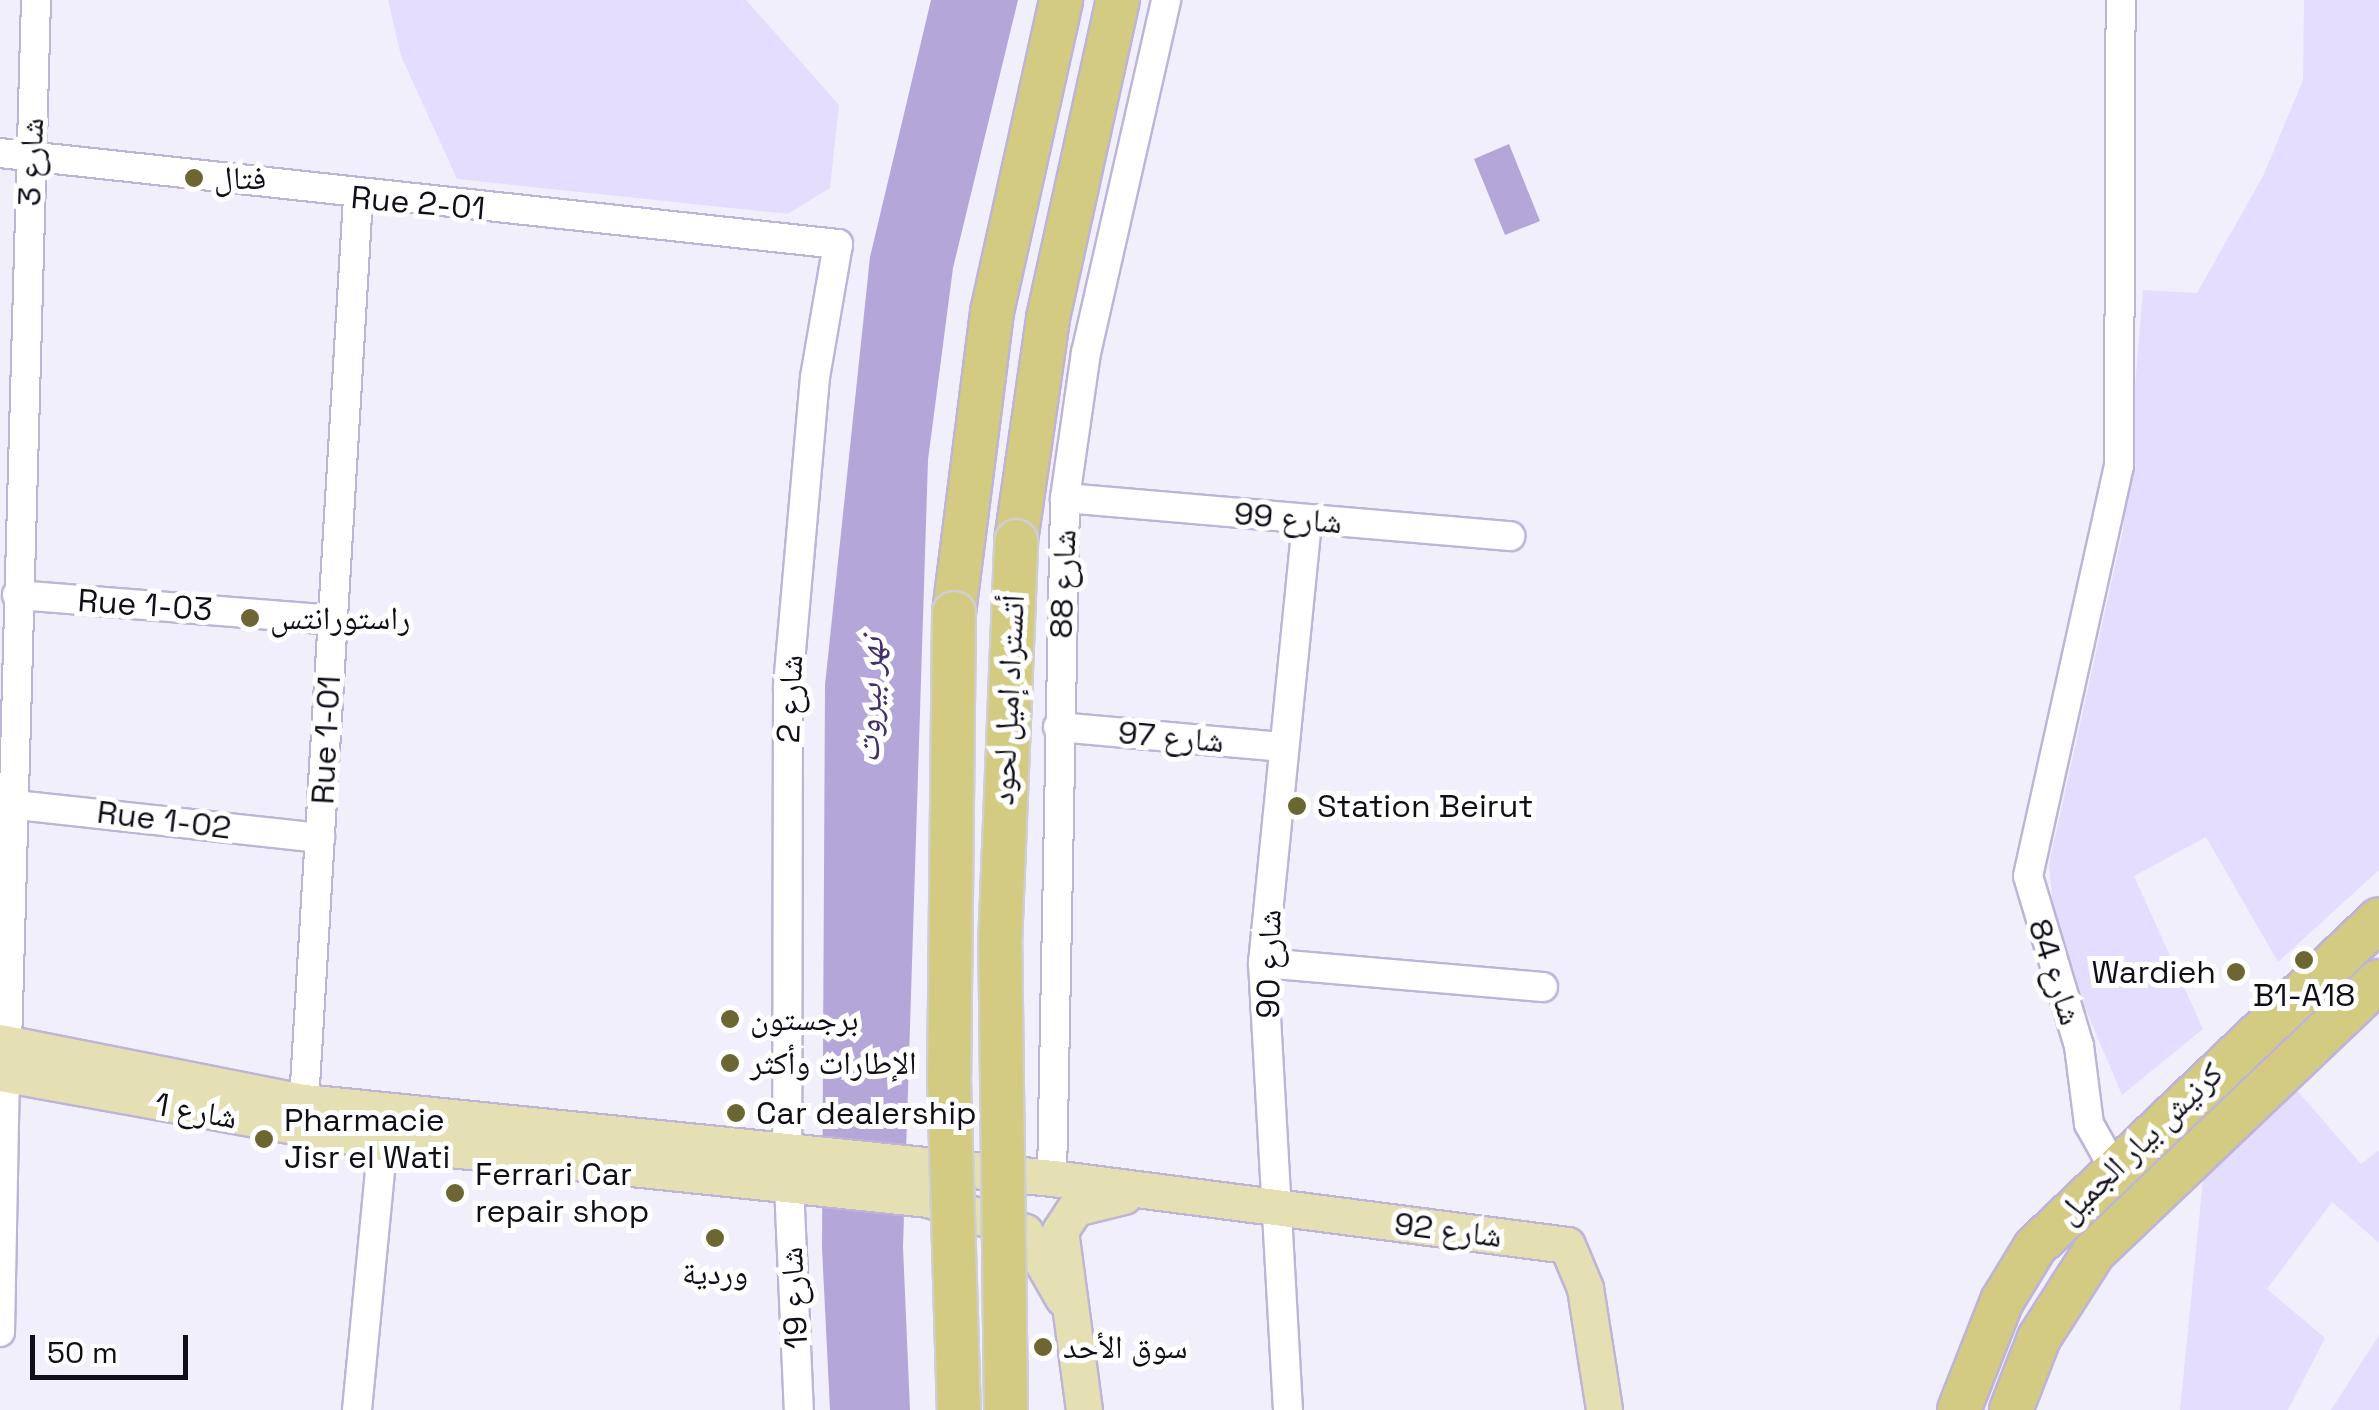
<!DOCTYPE html>
<html>
<head>
<meta charset="utf-8">
<style>
	body { margin:0 }
	#map { position:relative; width:2379px; height:1410px; overflow:hidden; background:#f2effd; font-family:"Space Grotesk","Noto Naskh Arabic",sans-serif }
	div>[style] { position:absolute }
	.green>* { inset:0; background:#e5ddfd }
	.water>* { inset:0; background:#b4a6d8 }
	.roads { filter:drop-shadow(2px 0 #bdb4d7) drop-shadow(-2px 0 #bdb4d7) drop-shadow(0 2px #bdb4d7) drop-shadow(0 -2px #bdb4d7) }
	.minor>* { height:28px; margin:-14px; padding:0 14px; transform-origin:14px; border-radius:14px; background:#fff }
	.major>* { height:35px; margin:-17.5px; padding:0 17.5px; transform-origin:17.5px; border-radius:17.5px; background:#e5e0b4 }
	.highway>* { height:42px; margin:-21px; padding:0 21px; transform-origin:21px; border-radius:21px; background:#d3cb82 }
	.bridges { filter:drop-shadow(2px 0 #cfcfd1) drop-shadow(-2px 0 #cfcfd1) drop-shadow(0 2px #cfcfd1) drop-shadow(0 -2px #cfcfd1) }
	.highway-bridge>* { height:42px; margin:-21px; padding:0 21px; transform-origin:21px; border-radius:21px; background:#d3cb82 }
	.dots>* { width:28px; height:28px; translate:-50% -50%; box-sizing:border-box; border:5px solid #fff; border-radius:50% }
	span { translate:-50% -50%; white-space:nowrap; text-align:center; line-height:1.15; -webkit-text-stroke:10px #fff; paint-order:stroke }
	.street-label { font-size:32px; color:#110d19 }
	.poi-label { font-size:32px; color:#110d19 }
	.left { translate:0 -50%; text-align:left }
	.right { translate:-100% -50%; text-align:right }
	.water-label { font-size:35px; color:#442f6b; font-style:italic }
	.scale { position:absolute; left:30px; top:1335px; width:158px; height:45px; box-sizing:border-box; border:5px solid #110d19; border-top:0; padding-left:12px; font-size:30px; line-height:35px; white-space:nowrap; color:#110d19; -webkit-text-stroke:8px #fff; paint-order:stroke }
</style>
</head>
<body>
<div id="map">
	<div class="green">
		<i style="clip-path:polygon(388px 0,746px 0,839px 105px,830px 188px,788px 214px,457px 179px,401px 56px)"></i>
		<i style="clip-path:polygon(2304px 0,2379px 0,2379px 870px,2278px 962px,2206px 837px,2134px 876px,2203px 1029px,2122px 1095px,2056px 940px,2049px 864px,2123px 530px,2143px 290px,2197px 293px,2263px 176px,2303px 80px)"></i>
		<i style="clip-path:polygon(2289px 1081px,2361px 1164px,2379px 1150px,2379px 1243px,2332px 1202px,2267px 1289px,2325px 1338px,2288px 1410px,2180px 1410px,2203px 1180px)"></i>
		<i style="clip-path:polygon(2379px 1335px,2379px 1410px,2331px 1410px)"></i>
	</div>
	<div class="water">
		<i style="clip-path:polygon(931px 0,1018px 0,953px 268px,928px 460px,903px 1247px,910px 1410px,830px 1410px,822px 1248px,825px 685px,870px 257px)"></i>
		<i style="clip-path:polygon(1509px 144px,1540px 221px,1505px 235px,1474px 159px)"></i>
	</div>
	<div class="roads">
		<div class="minor">
			<i style="left:0;top:153px;width:843px;rotate:6.2deg"></i>
			<i style="left:838px;top:244px;width:135px;rotate:99.8deg"></i>
			<i style="left:815px;top:377px;width:312px;rotate:95deg"></i>
			<i style="left:788px;top:688px;width:468px;rotate:90.1deg"></i>
			<i style="left:1065px;top:498px;width:447px;rotate:4.9deg"></i>
			<i style="left:17px;top:595px;width:317px;rotate:4.5deg"></i>
			<i style="left:1058px;top:727px;width:227px;rotate:5.1deg"></i>
			<i style="left:7px;top:804px;width:315px;rotate:6.2deg"></i>
			<i style="left:1263px;top:963px;width:281px;rotate:4.9deg"></i>
			<i style="left:7px;top:1044px;width:1044px;rotate:-88.41deg"></i>
			<i style="left:304px;top:1102px;width:906px;rotate:-86.58deg"></i>
			<i style="left:2112px;top:1165px;width:47px;rotate:-119.3deg"></i>
			<i style="left:2089px;top:1124px;width:79px;rotate:-97.3deg"></i>
			<i style="left:2079px;top:1046px;width:177px;rotate:-106.7deg"></i>
			<i style="left:2028px;top:876px;width:420px;rotate:-77.5deg"></i>
			<i style="left:2119px;top:466px;width:466px;rotate:-89.8deg"></i>
			<i style="left:1052px;top:1178px;width:680px;rotate:-88.9deg"></i>
			<i style="left:1065px;top:498px;width:147px;rotate:-81.8deg"></i>
			<i style="left:1086px;top:353px;width:362px;rotate:-77.2deg"></i>
			<i style="left:789px;top:1185px;width:225px;rotate:87.5deg"></i>
			<i style="left:0;top:1332px;width:258px;rotate:-88.9deg"></i>
			<i style="left:357px;top:1410px;width:269px;rotate:-84.5deg"></i>
			<i style="left:1288px;top:1410px;width:448px;rotate:-93.2deg"></i>
			<i style="left:1263px;top:963px;width:445px;rotate:-84.3deg"></i>
		</div>
		<div class="major">
			<i style="left:0;top:1042px;width:310px;rotate:11.2deg"></i>
			<i style="left:304px;top:1102px;width:752px;rotate:5.8deg"></i>
			<i style="left:1052px;top:1178px;width:519px;rotate:7.41deg"></i>
			<i style="left:1567px;top:1245px;width:47px;rotate:67.3deg"></i>
			<i style="left:1585px;top:1288px;width:123px;rotate:81.1deg"></i>
			<i style="left:0;top:1073px;width:389px;rotate:10.2deg"></i>
			<i style="left:383px;top:1142px;width:548px;rotate:5.97deg"></i>
			<i style="left:928px;top:1199px;width:102px;rotate:18.8deg"></i>
			<i style="left:1025px;top:1232px;width:76px;rotate:60.1deg"></i>
			<i style="left:1084px;top:1410px;width:181px;rotate:-97.6deg"></i>
			<i style="left:1060px;top:1231px;width:27px;rotate:-57deg"></i>
			<i style="left:1075px;top:1208px;width:50px;rotate:-13.8deg"></i>
		</div>
		<div class="highway">
			<i style="left:1016px;top:541px;width:225px;rotate:-81.8deg"></i>
			<i style="left:1048px;top:318px;width:326px;rotate:-77.6deg"></i>
			<i style="left:954px;top:613px;width:303px;rotate:-82.8deg"></i>
			<i style="left:992px;top:312px;width:320px;rotate:-77.5deg"></i>
			<i style="left:1959px;top:1410px;width:117px;rotate:-68.5deg"></i>
			<i style="left:2002px;top:1301px;width:63px;rotate:-58.6deg"></i>
			<i style="left:2035px;top:1247px;width:475px;rotate:-43.6deg"></i>
			<i style="left:2011px;top:1410px;width:77px;rotate:-68.7deg"></i>
			<i style="left:2039px;top:1338px;width:102px;rotate:-57.4deg"></i>
			<i style="left:2094px;top:1252px;width:393px;rotate:-43.6deg"></i>
		</div>
	</div>
	<div class="bridges">
		<div class="highway-bridge">
			<i style="left:954px;top:613px;width:466px;rotate:90.6deg"></i>
			<i style="left:949px;top:1079px;width:331px;rotate:88.3deg"></i>
			<i style="left:1006px;top:1410px;width:464px;rotate:-90.7deg"></i>
			<i style="left:1000px;top:946px;width:405px;rotate:-87.7deg"></i>
		</div>
	</div>
	<div class="dots">
		<i style="left:194px;top:178px;background:#6c6633"></i>
		<i style="left:250px;top:618px;background:#6c6633"></i>
		<i style="left:1297px;top:806px;background:#6c6633"></i>
		<i style="left:2304px;top:960px;background:#6c6633"></i>
		<i style="left:2236px;top:972px;background:#6c6633"></i>
		<i style="left:730px;top:1019px;background:#6c6633"></i>
		<i style="left:730px;top:1063px;background:#6c6633"></i>
		<i style="left:736px;top:1113px;background:#6c6633"></i>
		<i style="left:264px;top:1139px;background:#6c6633"></i>
		<i style="left:455px;top:1193px;background:#6c6633"></i>
		<i style="left:715px;top:1238px;background:#6c6633"></i>
		<i style="left:1043px;top:1347px;background:#6c6633"></i>
	</div>
	<div class="street-label">
		<span style="left:31px;top:162px;rotate:-88deg">شارع 3</span>
		<span style="left:418px;top:203px;rotate:5deg">Rue 2-01</span>
		<span style="left:1288px;top:518px;rotate:5deg">شارع 99</span>
		<span style="left:1063px;top:584px;rotate:-88deg">شارع 88</span>
		<span style="left:145px;top:605px;rotate:4deg">Rue 1-03</span>
		<span style="left:790px;top:699px;rotate:-88deg">شارع 2</span>
		<span style="left:1008px;top:700px;rotate:-87deg">أتستراد إميل لحود</span>
		<span style="left:1171px;top:737px;rotate:5deg">شارع 97</span>
		<span style="left:326px;top:740px;rotate:-87deg">Rue 1-01</span>
		<span style="left:164px;top:820px;rotate:7deg">Rue 1-02</span>
		<span style="left:1269px;top:964px;rotate:-89deg">شارع 90</span>
		<span style="left:2055px;top:972px;rotate:72deg">شارع 84</span>
		<span style="left:196px;top:1111px;rotate:10deg">شارع 1</span>
		<span style="left:2140px;top:1143px;rotate:-44deg">كرنيش بيار الجميل</span>
		<span style="left:1448px;top:1230px;rotate:7deg">شارع 92</span>
		<span style="left:794px;top:1298px;rotate:-93deg">شارع 19</span>
	</div>
	<div class="poi-label">
		<span class="left" style="left:214px;top:178px">فتال</span>
		<span class="left" style="left:270px;top:618px">راستورانتس</span>
		<span class="left" style="left:1317px;top:806px">Station Beirut</span>
		<span class="right" style="left:2216px;top:972px">Wardieh</span>
		<span style="left:2304px;top:995px">B1-A18</span>
		<span class="left" style="left:750px;top:1019px">برجستون</span>
		<span class="left" style="left:750px;top:1063px">الإطارات وأكثر</span>
		<span class="left" style="left:756px;top:1113px">Car dealership</span>
		<span class="left" style="left:284px;top:1139px">Pharmacie<br>Jisr el Wati</span>
		<span class="left" style="left:475px;top:1193px">Ferrari Car<br>repair shop</span>
		<span style="left:715px;top:1273px">وردية</span>
		<span class="left" style="left:1063px;top:1347px">سوق الأحد</span>
	</div>
	<div class="water-label">
		<span style="left:869px;top:700px;rotate:-88deg">نهر بيروت</span>
	</div>
	<div class="scale">50 m</div>
</div>
</body>
</html>
